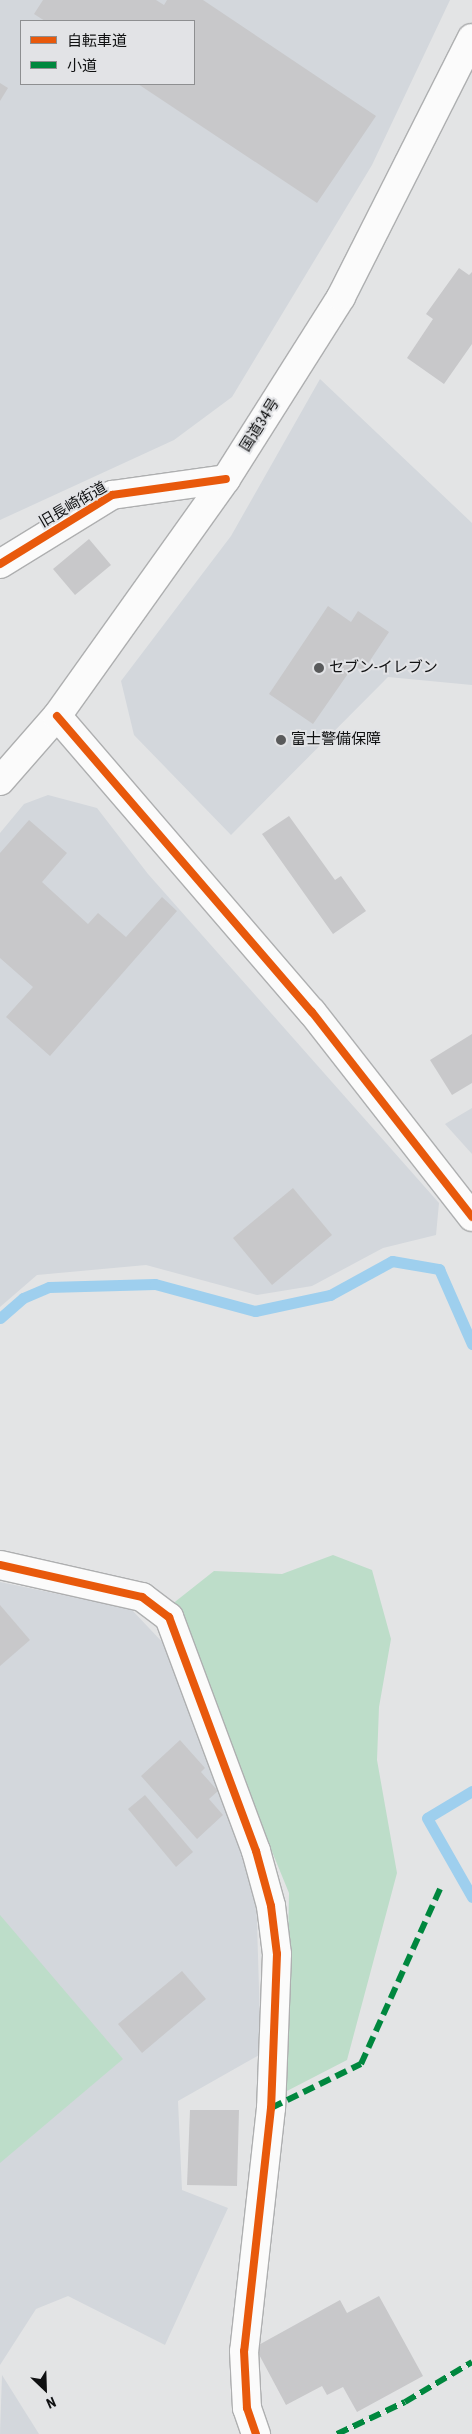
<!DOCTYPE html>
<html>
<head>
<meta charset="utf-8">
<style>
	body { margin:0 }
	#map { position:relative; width:472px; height:2434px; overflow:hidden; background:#e3e4e5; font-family:"Roboto Condensed","Noto Sans JP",sans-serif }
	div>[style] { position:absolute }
	.built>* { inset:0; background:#d3d7dc }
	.green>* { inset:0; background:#bdddc9 }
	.stream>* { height:11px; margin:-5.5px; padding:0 5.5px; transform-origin:5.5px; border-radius:5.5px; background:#9ecfee }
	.building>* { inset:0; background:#c8c8ca }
	.roads { filter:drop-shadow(1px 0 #aeafb0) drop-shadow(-1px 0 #aeafb0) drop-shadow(0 1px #aeafb0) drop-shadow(0 -1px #aeafb0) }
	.minor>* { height:28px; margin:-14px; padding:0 14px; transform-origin:14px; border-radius:14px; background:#fbfbfb }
	.tertiary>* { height:28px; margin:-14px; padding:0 14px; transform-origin:14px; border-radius:14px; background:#fbfbfb }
	.trunk>* { height:28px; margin:-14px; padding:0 14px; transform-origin:14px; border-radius:14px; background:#fbfbfb }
	.quiet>* { height:6px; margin-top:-3px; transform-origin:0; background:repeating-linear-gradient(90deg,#00873e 0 12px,transparent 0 18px) }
	.cycleway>* { height:8px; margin:-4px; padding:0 4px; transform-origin:4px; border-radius:4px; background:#e8590c }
	.dots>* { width:14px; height:14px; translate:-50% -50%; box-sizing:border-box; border:2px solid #e2e3e6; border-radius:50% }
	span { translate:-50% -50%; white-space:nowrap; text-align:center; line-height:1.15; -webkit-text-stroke:4px #e2e3e6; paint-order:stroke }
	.street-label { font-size:15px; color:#0f1011 }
	.poi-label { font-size:15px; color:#0f1011 }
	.left { translate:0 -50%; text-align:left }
	.legend { position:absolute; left:20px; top:20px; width:175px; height:65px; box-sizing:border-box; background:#e2e3e6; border:1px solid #8e8f91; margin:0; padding:6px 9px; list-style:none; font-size:15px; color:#0f1011 }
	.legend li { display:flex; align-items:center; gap:10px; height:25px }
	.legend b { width:25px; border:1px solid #8e8f91 }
	.north { position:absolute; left:20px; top:2364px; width:50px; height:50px; -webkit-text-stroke:4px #e2e3e6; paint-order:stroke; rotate:156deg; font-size:14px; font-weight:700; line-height:20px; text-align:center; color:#0f1011 }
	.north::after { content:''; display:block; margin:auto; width:18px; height:22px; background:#0f1011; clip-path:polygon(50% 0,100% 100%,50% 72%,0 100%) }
</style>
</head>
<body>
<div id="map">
	<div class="built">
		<i style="clip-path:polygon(evenodd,0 0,450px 0,372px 165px,232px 397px,174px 440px,0 520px,0 0,21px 21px,194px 21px,194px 84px,21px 84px,21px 21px)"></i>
		<i style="clip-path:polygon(320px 379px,472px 523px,472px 685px,388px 677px,231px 835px,134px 735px,121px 681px,231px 536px)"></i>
		<i style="clip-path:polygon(48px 795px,97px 808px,148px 874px,439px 1203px,436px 1235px,383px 1248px,312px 1286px,257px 1295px,146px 1265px,37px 1275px,0 1307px,0 833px,24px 804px)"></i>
		<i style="clip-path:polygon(472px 1108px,472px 1154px,445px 1124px)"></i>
		<i style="clip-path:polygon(0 1582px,131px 1609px,166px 1646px,256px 1890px,261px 2054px,178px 2101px,182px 2190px,228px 2208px,165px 2345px,68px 2296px,36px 2309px,0 2365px)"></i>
		<i style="clip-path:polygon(2px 2375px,39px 2434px,0 2434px)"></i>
	</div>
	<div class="green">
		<i style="clip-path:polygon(333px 1555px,372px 1570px,391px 1639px,379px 1707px,377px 1760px,397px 1873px,347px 2060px,285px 2092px,289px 1893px,171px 1605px,214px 1571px,282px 1574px)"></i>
		<i style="clip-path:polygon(0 1915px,123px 2059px,0 2163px)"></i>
	</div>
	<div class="stream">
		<i style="left:0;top:1318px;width:30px;rotate:-41deg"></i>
		<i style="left:23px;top:1298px;width:28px;rotate:-23deg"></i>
		<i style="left:49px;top:1287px;width:106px;rotate:-1.6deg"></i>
		<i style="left:155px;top:1284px;width:104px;rotate:15.1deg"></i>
		<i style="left:255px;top:1311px;width:77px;rotate:-12deg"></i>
		<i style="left:330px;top:1295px;width:71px;rotate:-28.7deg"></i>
		<i style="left:392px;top:1261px;width:48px;rotate:9.7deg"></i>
		<i style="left:439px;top:1269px;width:82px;rotate:66.3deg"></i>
		<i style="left:472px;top:1791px;width:52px;rotate:149deg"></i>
		<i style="left:427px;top:1818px;width:91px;rotate:60.3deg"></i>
	</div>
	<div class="building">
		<i style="clip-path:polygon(43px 0,156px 0,164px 5px,167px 0,203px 0,376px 116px,317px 203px,138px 84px,194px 84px,194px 21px,45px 21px,34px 14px)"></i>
		<i style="clip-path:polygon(0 83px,8px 88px,0 101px)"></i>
		<i style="clip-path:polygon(459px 268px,469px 275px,472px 272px,472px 344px,444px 384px,407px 358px,433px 319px,426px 314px)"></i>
		<i style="clip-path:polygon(89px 539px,111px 565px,75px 595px,53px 569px)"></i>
		<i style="clip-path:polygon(328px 606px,351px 622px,358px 611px,389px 632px,363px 671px,354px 665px,313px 724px,269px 694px)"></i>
		<i style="clip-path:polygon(289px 816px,335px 880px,341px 876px,366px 911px,333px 934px,262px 834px)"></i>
		<i style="clip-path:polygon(29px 820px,67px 853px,42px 882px,88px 924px,98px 913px,126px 937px,162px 897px,177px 911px,50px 1056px,6px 1017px,33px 987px,0 958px,0 853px)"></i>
		<i style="clip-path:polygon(472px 1034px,472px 1083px,452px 1095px,430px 1060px)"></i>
		<i style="clip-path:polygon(293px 1188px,332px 1235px,272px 1285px,233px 1238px)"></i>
		<i style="clip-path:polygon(0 1605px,30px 1640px,0 1666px)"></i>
		<i style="clip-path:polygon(180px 1740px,205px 1768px,201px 1772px,218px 1791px,209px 1799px,223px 1815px,197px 1839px,141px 1776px)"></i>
		<i style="clip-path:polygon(145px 1795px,193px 1852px,176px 1867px,128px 1809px)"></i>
		<i style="clip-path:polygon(182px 1971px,206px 1999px,142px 2053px,118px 2024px)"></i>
		<i style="clip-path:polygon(190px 2110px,239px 2110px,237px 2186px,187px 2185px)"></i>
		<i style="clip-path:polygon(379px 2296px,423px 2376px,357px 2412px,343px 2387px,327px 2395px,322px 2386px,286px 2405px,255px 2347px,340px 2300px,347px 2313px)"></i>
	</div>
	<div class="roads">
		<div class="minor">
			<i style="left:0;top:564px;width:132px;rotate:-31.6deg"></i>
			<i style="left:112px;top:495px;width:115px;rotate:-8deg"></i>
			<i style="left:0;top:1565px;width:146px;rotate:12.7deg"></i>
			<i style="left:142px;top:1597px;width:34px;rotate:37deg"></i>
			<i style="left:169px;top:1617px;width:250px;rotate:69.6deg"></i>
			<i style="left:256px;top:1851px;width:57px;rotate:74.7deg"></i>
			<i style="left:271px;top:1906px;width:48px;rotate:82.9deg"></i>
			<i style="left:277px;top:1954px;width:154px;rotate:92.2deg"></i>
			<i style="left:271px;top:2108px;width:244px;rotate:96.3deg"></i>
			<i style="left:244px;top:2351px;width:57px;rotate:87deg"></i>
			<i style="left:247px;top:2408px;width:28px;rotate:71deg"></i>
		</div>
		<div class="tertiary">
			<i style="left:57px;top:716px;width:391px;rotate:49.3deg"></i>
			<i style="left:312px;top:1012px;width:260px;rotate:52deg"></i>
		</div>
		<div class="trunk">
			<i style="left:0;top:781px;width:86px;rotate:-48.8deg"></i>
			<i style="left:57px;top:716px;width:291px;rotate:-54.5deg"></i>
			<i style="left:226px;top:479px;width:215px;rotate:-57.7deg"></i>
			<i style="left:341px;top:297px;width:290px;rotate:-63.2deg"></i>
		</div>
	</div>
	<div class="quiet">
		<i style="left:271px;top:2108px;width:100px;rotate:-26.1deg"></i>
		<i style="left:361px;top:2064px;width:196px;rotate:-65.7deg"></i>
		<i style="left:337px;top:2434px;width:75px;rotate:-25.2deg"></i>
		<i style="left:405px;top:2402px;width:78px;rotate:-30.8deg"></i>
	</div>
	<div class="cycleway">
		<i style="left:0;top:564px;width:132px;rotate:-31.6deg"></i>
		<i style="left:112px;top:495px;width:115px;rotate:-8deg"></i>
		<i style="left:57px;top:716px;width:391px;rotate:49.3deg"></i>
		<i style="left:312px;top:1012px;width:260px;rotate:52deg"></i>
		<i style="left:0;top:1565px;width:146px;rotate:12.7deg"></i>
		<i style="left:142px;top:1597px;width:34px;rotate:37deg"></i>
		<i style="left:169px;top:1617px;width:250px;rotate:69.6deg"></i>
		<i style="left:256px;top:1851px;width:57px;rotate:74.7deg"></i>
		<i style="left:271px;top:1906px;width:48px;rotate:82.9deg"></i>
		<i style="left:277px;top:1954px;width:154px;rotate:92.2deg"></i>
		<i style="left:271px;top:2108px;width:244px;rotate:96.3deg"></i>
		<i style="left:244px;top:2351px;width:57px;rotate:87deg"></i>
		<i style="left:247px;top:2408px;width:28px;rotate:71deg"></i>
	</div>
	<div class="dots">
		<i style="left:319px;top:668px;background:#595a5b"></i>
		<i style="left:281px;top:740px;background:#595a5b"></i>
	</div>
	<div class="street-label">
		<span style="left:260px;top:425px;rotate:-58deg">国道34号</span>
		<span style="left:73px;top:505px;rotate:-30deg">旧長崎街道</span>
	</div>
	<div class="poi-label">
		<span class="left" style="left:329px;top:668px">セブン-イレブン</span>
		<span class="left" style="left:291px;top:740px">富士警備保障</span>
	</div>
	<ul class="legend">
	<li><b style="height:6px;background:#e8590c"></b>自転車道</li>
	<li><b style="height:6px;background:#00873e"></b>小道</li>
	</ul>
	<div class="north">N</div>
</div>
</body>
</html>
